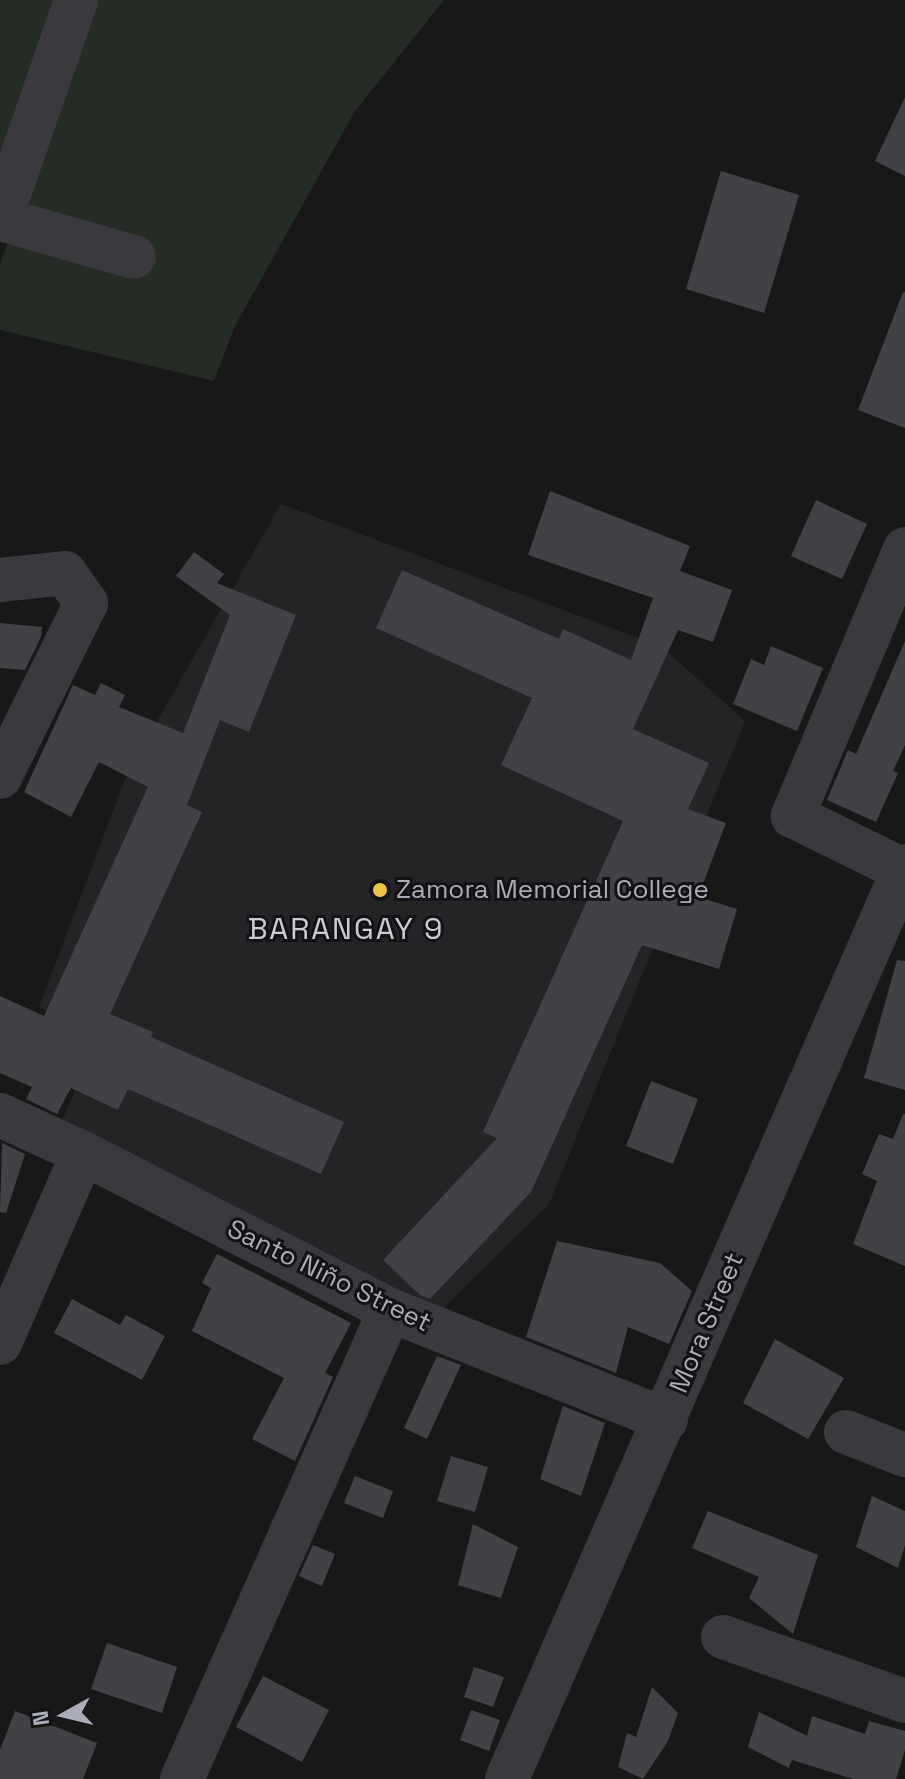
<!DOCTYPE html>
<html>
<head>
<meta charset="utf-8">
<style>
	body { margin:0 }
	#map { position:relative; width:905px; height:1779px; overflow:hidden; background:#181819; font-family:"Space Grotesk",sans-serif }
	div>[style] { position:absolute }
	.built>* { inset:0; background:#242426 }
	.green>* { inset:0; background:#242c25 }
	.building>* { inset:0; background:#424246 }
	.minor>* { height:44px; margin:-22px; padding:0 22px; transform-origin:22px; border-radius:22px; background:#39393e }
	.dots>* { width:22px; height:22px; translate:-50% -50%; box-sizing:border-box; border:4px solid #131214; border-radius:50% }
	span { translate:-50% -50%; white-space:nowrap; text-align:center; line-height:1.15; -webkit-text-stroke:6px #131214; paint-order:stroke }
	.poi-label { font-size:26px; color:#aaadb9 }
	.left { translate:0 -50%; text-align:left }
	.street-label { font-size:26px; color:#aaadb9 }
	.quarter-label { font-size:30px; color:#cbcdd5; letter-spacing:2px }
	.north { position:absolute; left:24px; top:1675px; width:80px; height:80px; -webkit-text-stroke:6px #131214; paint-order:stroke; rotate:262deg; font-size:22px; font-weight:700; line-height:32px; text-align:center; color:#aaadb9 }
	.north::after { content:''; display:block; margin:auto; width:28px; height:36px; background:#aaadb9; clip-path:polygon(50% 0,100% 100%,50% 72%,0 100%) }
</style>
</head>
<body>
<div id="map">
	<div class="built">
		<i style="clip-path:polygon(281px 504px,662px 647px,745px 721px,549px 1204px,442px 1310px,58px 1130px,98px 1037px,39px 1007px,127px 774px)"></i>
	</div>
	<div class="green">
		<i style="clip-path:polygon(0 0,59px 0,0 175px)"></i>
		<i style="clip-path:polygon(99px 0,444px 0,355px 111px,235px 326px,214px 381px,0 330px,0 264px)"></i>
	</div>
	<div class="building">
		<i style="clip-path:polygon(905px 97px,905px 176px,875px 161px)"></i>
		<i style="clip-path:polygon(721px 171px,799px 195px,764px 313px,686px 289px)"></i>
		<i style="clip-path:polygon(903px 292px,905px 292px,905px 428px,858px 410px)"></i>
		<i style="clip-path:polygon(550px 491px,690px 546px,680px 571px,732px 590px,713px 642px,678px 630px,633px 729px,709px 763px,688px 809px,726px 823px,698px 897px,737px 909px,719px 969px,642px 945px,531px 1192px,430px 1299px,420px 1295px,383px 1260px,497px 1138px,483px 1132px,623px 821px,501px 765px,532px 698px,376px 628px,402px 570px,559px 639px,563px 629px,631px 660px,653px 598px,528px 555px)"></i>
		<i style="clip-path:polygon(816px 500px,867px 524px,842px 579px,791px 556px)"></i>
		<i style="clip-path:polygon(194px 552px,224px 574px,217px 583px,296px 615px,249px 732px,220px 720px,187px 805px,202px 812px,110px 1014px,153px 1032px,151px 1037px,344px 1122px,321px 1174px,128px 1089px,118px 1110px,71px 1088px,57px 1114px,26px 1099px,32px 1087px,0 1073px,0 996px,44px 1016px,148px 787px,99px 762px,71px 817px,24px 792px,73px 685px,95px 695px,101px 683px,125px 695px,119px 707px,183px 733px,230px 615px,176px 576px)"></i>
		<i style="clip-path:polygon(0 623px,42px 627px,41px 637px,25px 670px,0 668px)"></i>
		<i style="clip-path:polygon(905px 641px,905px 745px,893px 771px,898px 773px,876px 822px,827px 800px,848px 750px,856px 754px)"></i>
		<i style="clip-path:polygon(771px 646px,823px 668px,797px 731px,733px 704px,751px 659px,764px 665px)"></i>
		<i style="clip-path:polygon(897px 960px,905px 961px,905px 1090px,864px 1078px)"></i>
		<i style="clip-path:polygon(651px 1081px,698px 1099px,673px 1164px,626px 1146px)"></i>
		<i style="clip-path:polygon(903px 1114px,905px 1114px,905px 1266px,853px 1244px,877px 1181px,862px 1174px,879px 1134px,893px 1139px)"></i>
		<i style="clip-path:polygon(2px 1143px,25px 1154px,6px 1213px,0 1212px)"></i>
		<i style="clip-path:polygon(557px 1241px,660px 1263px,692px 1291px,669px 1344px,628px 1327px,616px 1373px,526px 1337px)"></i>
		<i style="clip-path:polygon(217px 1254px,351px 1323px,325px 1373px,333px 1377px,295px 1461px,252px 1439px,284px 1378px,192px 1331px,211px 1288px,202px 1283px)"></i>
		<i style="clip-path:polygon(72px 1299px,120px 1325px,126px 1315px,165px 1336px,142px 1380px,54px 1333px)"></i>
		<i style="clip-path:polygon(775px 1339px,844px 1378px,808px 1439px,743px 1403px)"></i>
		<i style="clip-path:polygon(437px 1356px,461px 1365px,427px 1439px,404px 1428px)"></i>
		<i style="clip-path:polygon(563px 1406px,605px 1423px,581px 1496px,540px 1479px)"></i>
		<i style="clip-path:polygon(451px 1456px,488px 1467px,475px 1512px,437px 1501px)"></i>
		<i style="clip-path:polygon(355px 1476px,393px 1491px,383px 1518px,344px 1503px)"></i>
		<i style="clip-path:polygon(872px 1496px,905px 1511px,905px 1545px,898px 1568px,856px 1547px)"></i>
		<i style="clip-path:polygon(708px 1511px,818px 1555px,793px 1634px,749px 1598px,759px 1577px,692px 1548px)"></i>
		<i style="clip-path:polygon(473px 1524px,518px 1547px,501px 1598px,458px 1585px)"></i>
		<i style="clip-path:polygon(313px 1545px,335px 1554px,322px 1586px,299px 1576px)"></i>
		<i style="clip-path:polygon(107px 1643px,177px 1667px,162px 1713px,91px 1689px)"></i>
		<i style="clip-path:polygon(474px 1667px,504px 1677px,493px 1707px,464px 1697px)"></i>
		<i style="clip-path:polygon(263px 1676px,329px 1710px,302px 1762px,236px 1727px)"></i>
		<i style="clip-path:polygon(652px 1687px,678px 1713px,668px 1741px,643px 1779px,618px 1767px,627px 1733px,636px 1737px)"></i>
		<i style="clip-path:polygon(471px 1710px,500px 1720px,489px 1751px,460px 1740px)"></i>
		<i style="clip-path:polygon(15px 1711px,97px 1743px,83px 1779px,0 1779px,0 1750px)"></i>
		<i style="clip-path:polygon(759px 1712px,807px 1736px,812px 1716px,865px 1734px,869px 1721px,905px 1731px,905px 1750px,896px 1779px,853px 1779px,792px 1760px,789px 1768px,748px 1747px)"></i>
	</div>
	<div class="minor">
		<i style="left:0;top:219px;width:139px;rotate:15.8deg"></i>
		<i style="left:0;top:220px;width:233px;rotate:-70.9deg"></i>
		<i style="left:905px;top:549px;width:290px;rotate:112.8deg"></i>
		<i style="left:793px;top:816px;width:125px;rotate:26.2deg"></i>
		<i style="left:0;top:580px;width:65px;rotate:-6.1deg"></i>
		<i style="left:65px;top:573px;width:37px;rotate:55deg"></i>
		<i style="left:86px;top:603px;width:194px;rotate:116.3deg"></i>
		<i style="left:0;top:1115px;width:91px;rotate:24.6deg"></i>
		<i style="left:83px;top:1153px;width:345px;rotate:27.1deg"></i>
		<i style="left:390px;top:1310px;width:297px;rotate:21.7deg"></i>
		<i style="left:0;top:1343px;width:207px;rotate:-66.4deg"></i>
		<i style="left:846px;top:1432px;width:63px;rotate:21.3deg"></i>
		<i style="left:723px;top:1637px;width:193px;rotate:19.4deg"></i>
		<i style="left:182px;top:1779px;width:513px;rotate:-66.08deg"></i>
		<i style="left:507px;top:1779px;width:996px;rotate:-66.45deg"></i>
	</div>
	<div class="dots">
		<i style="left:380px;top:890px;background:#ebc63e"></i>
	</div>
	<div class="poi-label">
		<span class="left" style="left:396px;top:890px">Zamora Memorial College</span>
	</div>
	<div class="street-label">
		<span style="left:329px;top:1276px;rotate:26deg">Santo Niño Street</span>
		<span style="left:707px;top:1323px;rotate:-67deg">Mora Street</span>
	</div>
	<div class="quarter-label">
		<span style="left:346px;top:929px">BARANGAY 9</span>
	</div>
	<div class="north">N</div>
</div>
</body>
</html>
